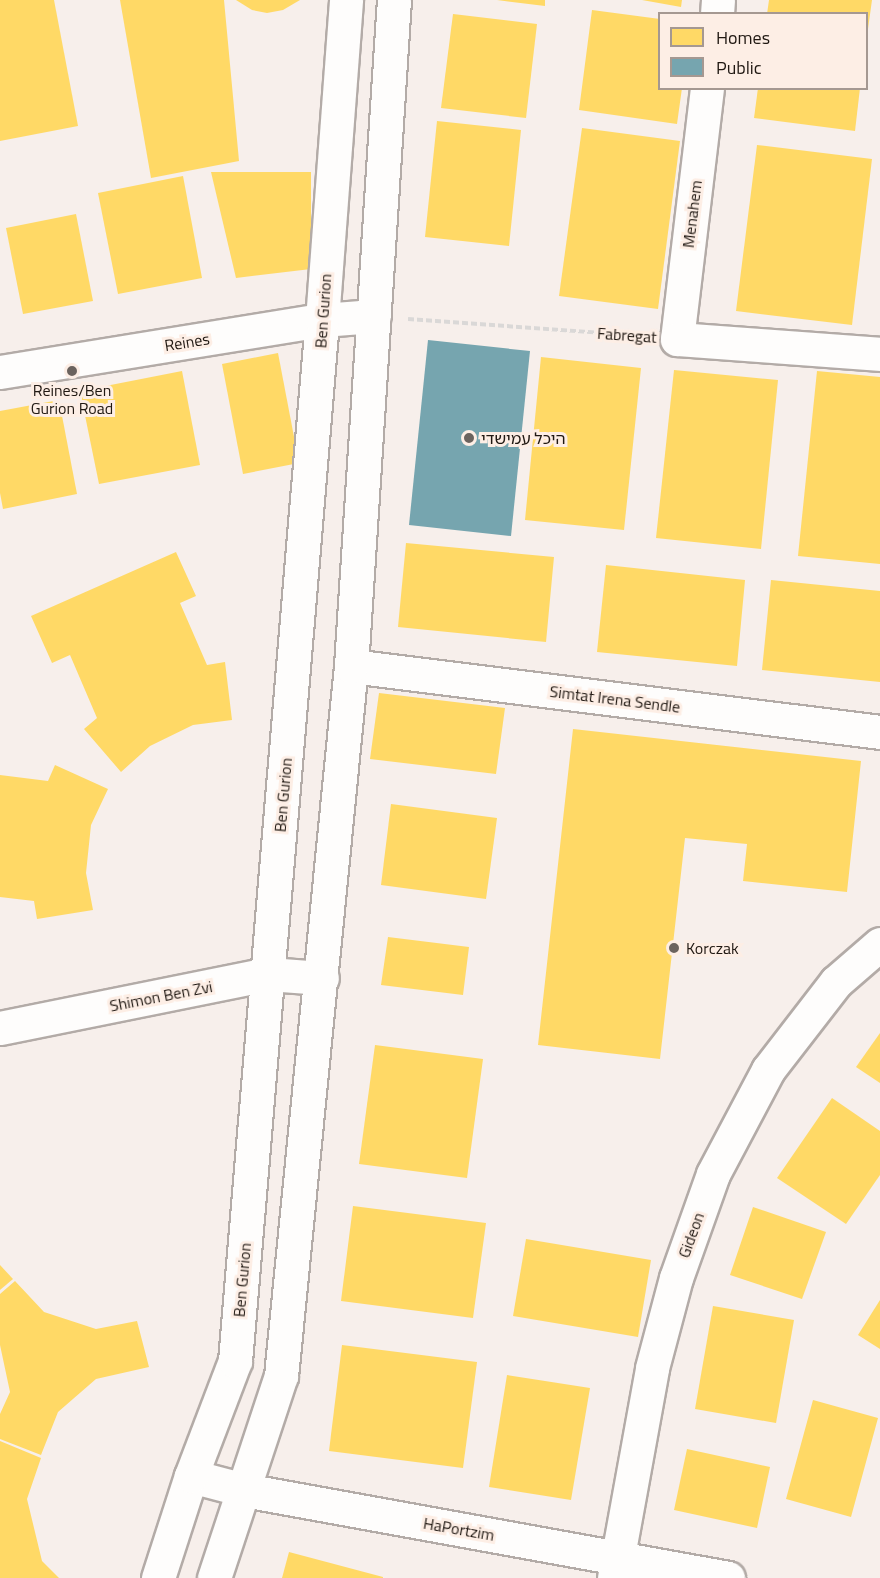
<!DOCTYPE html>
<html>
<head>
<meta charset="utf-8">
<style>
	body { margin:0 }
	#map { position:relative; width:880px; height:1578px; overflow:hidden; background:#f7efeb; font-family:"Titillium Web","Noto Sans Hebrew",sans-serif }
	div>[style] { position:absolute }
	.homes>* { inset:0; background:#ffd966 }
	.public>* { inset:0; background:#76a5af }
	.path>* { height:4px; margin-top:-2px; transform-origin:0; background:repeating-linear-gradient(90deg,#dad8d7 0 6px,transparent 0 9px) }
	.roads { filter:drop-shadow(2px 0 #b3aba7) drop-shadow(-2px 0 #b3aba7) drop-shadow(0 2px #b3aba7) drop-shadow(0 -2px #b3aba7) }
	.minor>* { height:33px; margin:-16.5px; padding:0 16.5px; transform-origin:16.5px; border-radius:16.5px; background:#fefdfc }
	.secondary>* { height:33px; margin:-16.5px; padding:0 16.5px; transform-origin:16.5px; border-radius:16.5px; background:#fefdfc }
	.dots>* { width:16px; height:16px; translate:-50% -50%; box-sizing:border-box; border:3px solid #fdeee5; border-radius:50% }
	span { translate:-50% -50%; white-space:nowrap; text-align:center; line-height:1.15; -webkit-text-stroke:6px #fdeee5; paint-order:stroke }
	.street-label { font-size:16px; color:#201812 }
	.poi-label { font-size:16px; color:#201812 }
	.left { translate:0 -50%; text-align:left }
	.legend { position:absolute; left:658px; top:12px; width:210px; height:78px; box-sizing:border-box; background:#fdeee5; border:2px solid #a59891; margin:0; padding:8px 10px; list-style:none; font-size:18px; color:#201812 }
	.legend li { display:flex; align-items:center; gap:12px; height:30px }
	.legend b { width:30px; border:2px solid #a59891 }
</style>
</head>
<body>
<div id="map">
	<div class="homes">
		<i style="clip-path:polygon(0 0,54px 0,78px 126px,0 141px)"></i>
		<i style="clip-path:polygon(120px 0,224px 0,239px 161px,151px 178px)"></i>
		<i style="clip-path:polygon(236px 0,300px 0,283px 10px,267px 13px,252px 10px)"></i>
		<i style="clip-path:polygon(497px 0,545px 0,545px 6px)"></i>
		<i style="clip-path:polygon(642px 0,682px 0,681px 7px)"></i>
		<i style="clip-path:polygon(769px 0,872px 0,868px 29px,866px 14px,767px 14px)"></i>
		<i style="clip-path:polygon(592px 10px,660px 19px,660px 88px,682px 88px,677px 124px,579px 110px)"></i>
		<i style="clip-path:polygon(453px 14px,537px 24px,526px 118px,441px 108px)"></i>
		<i style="clip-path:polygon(758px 88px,860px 88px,855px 131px,754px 118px)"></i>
		<i style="clip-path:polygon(437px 121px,521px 130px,509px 246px,425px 237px)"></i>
		<i style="clip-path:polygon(582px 128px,680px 141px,658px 309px,559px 296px)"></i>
		<i style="clip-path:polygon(757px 145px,872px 159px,852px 325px,736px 311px)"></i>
		<i style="clip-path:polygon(211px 172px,311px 172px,311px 269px,236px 278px)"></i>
		<i style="clip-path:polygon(183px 176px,202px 278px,118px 294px,98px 193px)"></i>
		<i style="clip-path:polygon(76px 214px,93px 301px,23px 314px,6px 228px)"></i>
		<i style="clip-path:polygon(278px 353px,299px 463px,243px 474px,222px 364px)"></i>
		<i style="clip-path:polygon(541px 357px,641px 368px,624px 530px,525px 520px)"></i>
		<i style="clip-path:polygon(674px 370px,778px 380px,761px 549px,656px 538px)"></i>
		<i style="clip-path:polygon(182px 371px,200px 465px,99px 484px,80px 391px)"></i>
		<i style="clip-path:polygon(817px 371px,880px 377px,880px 564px,798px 556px)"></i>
		<i style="clip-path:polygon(59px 400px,77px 494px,3px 509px,0 493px,0 411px)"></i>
		<i style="clip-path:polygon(406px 543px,554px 557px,546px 642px,398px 627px)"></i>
		<i style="clip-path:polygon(176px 552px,196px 596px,180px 603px,207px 665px,225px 662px,232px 720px,193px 725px,150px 746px,121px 772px,84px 729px,97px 718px,70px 655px,52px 663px,31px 616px)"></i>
		<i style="clip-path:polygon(606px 565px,745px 580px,737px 666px,597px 652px)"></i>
		<i style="clip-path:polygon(771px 580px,880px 591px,880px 682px,762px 670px)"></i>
		<i style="clip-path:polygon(379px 693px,505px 708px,496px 774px,370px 759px)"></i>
		<i style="clip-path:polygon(573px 729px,861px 761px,847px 892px,743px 881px,747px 844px,685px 838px,660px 1059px,538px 1045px)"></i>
		<i style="clip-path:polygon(55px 765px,108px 789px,91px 825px,86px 873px,93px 910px,37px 919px,34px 901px,0 897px,0 775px,48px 781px)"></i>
		<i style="clip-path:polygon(391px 804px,497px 818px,486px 899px,381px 885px)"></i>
		<i style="clip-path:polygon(388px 937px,469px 947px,463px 995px,381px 985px)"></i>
		<i style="clip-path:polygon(880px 1033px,880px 1083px,856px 1067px)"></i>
		<i style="clip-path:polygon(375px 1045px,483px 1059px,467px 1178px,359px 1164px)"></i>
		<i style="clip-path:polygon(832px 1098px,880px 1131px,880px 1175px,846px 1224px,777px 1178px)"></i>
		<i style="clip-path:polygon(353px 1206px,486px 1223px,473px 1318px,341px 1301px)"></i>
		<i style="clip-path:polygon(753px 1207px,826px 1232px,802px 1299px,730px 1275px)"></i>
		<i style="clip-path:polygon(526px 1239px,651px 1260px,638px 1337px,513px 1316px)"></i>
		<i style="clip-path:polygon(0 1265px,13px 1279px,0 1290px)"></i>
		<i style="clip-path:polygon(15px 1281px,44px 1312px,96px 1329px,137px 1321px,149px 1367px,96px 1379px,58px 1412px,41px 1455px,0 1439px,0 1414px,10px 1392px,0 1345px,0 1294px)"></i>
		<i style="clip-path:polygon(880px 1300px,880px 1349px,858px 1335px)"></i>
		<i style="clip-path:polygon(713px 1306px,794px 1320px,776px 1423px,695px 1409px)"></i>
		<i style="clip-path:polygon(342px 1345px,477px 1362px,463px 1468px,329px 1451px)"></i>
		<i style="clip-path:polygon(507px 1375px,590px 1388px,571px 1500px,489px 1487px)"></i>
		<i style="clip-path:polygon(813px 1400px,878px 1418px,851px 1517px,786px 1499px)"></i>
		<i style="clip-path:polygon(0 1441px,41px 1458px,27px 1499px,42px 1561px,59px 1578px,0 1578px)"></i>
		<i style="clip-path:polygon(687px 1449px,770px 1467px,757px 1528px,674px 1510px)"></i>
		<i style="clip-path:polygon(289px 1552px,383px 1577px,383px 1578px,282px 1578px)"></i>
	</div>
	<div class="public">
		<i style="clip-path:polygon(428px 340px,530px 351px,511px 536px,409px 525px)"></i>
	</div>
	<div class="path">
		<i style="left:408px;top:319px;width:236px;rotate:4.1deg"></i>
	</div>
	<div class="roads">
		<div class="minor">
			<i style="left:717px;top:14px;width:14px;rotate:-86deg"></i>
			<i style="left:707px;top:88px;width:253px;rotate:96.8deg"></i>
			<i style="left:677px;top:339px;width:204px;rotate:4.2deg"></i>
			<i style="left:0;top:372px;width:326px;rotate:-9.2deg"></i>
			<i style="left:322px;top:320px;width:52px;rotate:-4.4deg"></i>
			<i style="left:351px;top:666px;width:533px;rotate:7.11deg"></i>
			<i style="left:0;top:1028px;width:273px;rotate:-11.4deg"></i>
			<i style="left:268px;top:974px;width:54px;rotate:4.2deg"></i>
			<i style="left:191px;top:1476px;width:55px;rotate:14.8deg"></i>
			<i style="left:244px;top:1490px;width:492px;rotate:10.3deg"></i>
			<i style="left:614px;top:1578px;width:213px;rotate:-79.7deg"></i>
			<i style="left:652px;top:1368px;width:93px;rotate:-75.1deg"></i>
			<i style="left:676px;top:1278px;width:110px;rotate:-70.4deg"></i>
			<i style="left:713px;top:1174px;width:118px;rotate:-62.1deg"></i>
			<i style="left:768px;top:1070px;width:111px;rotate:-52.3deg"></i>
			<i style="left:836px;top:982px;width:58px;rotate:-40.8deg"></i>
		</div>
		<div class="secondary">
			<i style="left:158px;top:1578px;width:107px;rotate:-72.1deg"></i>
			<i style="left:191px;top:1476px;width:123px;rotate:-69.1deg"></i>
			<i style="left:235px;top:1361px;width:1045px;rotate:-85.22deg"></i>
			<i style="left:322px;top:320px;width:321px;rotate:-85.7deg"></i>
			<i style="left:214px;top:1578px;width:213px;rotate:-71.7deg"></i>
			<i style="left:281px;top:1376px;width:713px;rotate:-84.37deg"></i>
			<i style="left:351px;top:666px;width:667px;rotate:-86.31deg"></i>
		</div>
	</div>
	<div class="dots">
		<i style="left:72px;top:371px;background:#6b635e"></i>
		<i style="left:469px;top:438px;background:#6b635e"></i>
		<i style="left:674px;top:948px;background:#6b635e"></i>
	</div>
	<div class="street-label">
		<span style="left:692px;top:214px;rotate:-83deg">Menahem</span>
		<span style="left:323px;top:311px;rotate:-86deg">Ben Gurion</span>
		<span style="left:627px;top:335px;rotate:4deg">Fabregat</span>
		<span style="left:187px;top:342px;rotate:-9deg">Reines</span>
		<span style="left:615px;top:699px;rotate:7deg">Simtat Irena Sendle</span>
		<span style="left:283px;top:795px;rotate:-85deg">Ben Gurion</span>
		<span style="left:161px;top:996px;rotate:-11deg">Shimon Ben Zvi</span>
		<span style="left:691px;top:1235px;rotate:-70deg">Gideon</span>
		<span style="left:242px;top:1280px;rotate:-85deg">Ben Gurion</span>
		<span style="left:459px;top:1529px;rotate:10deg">HaPortzim</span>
	</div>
	<div class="poi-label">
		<span style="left:72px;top:399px">Reines/Ben<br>Gurion Road</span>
		<span class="left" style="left:481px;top:438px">היכל עמישדי</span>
		<span class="left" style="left:686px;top:948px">Korczak</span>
	</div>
	<ul class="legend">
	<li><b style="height:16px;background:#ffd966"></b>Homes</li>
	<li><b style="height:16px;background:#76a5af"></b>Public</li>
	</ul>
</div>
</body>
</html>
